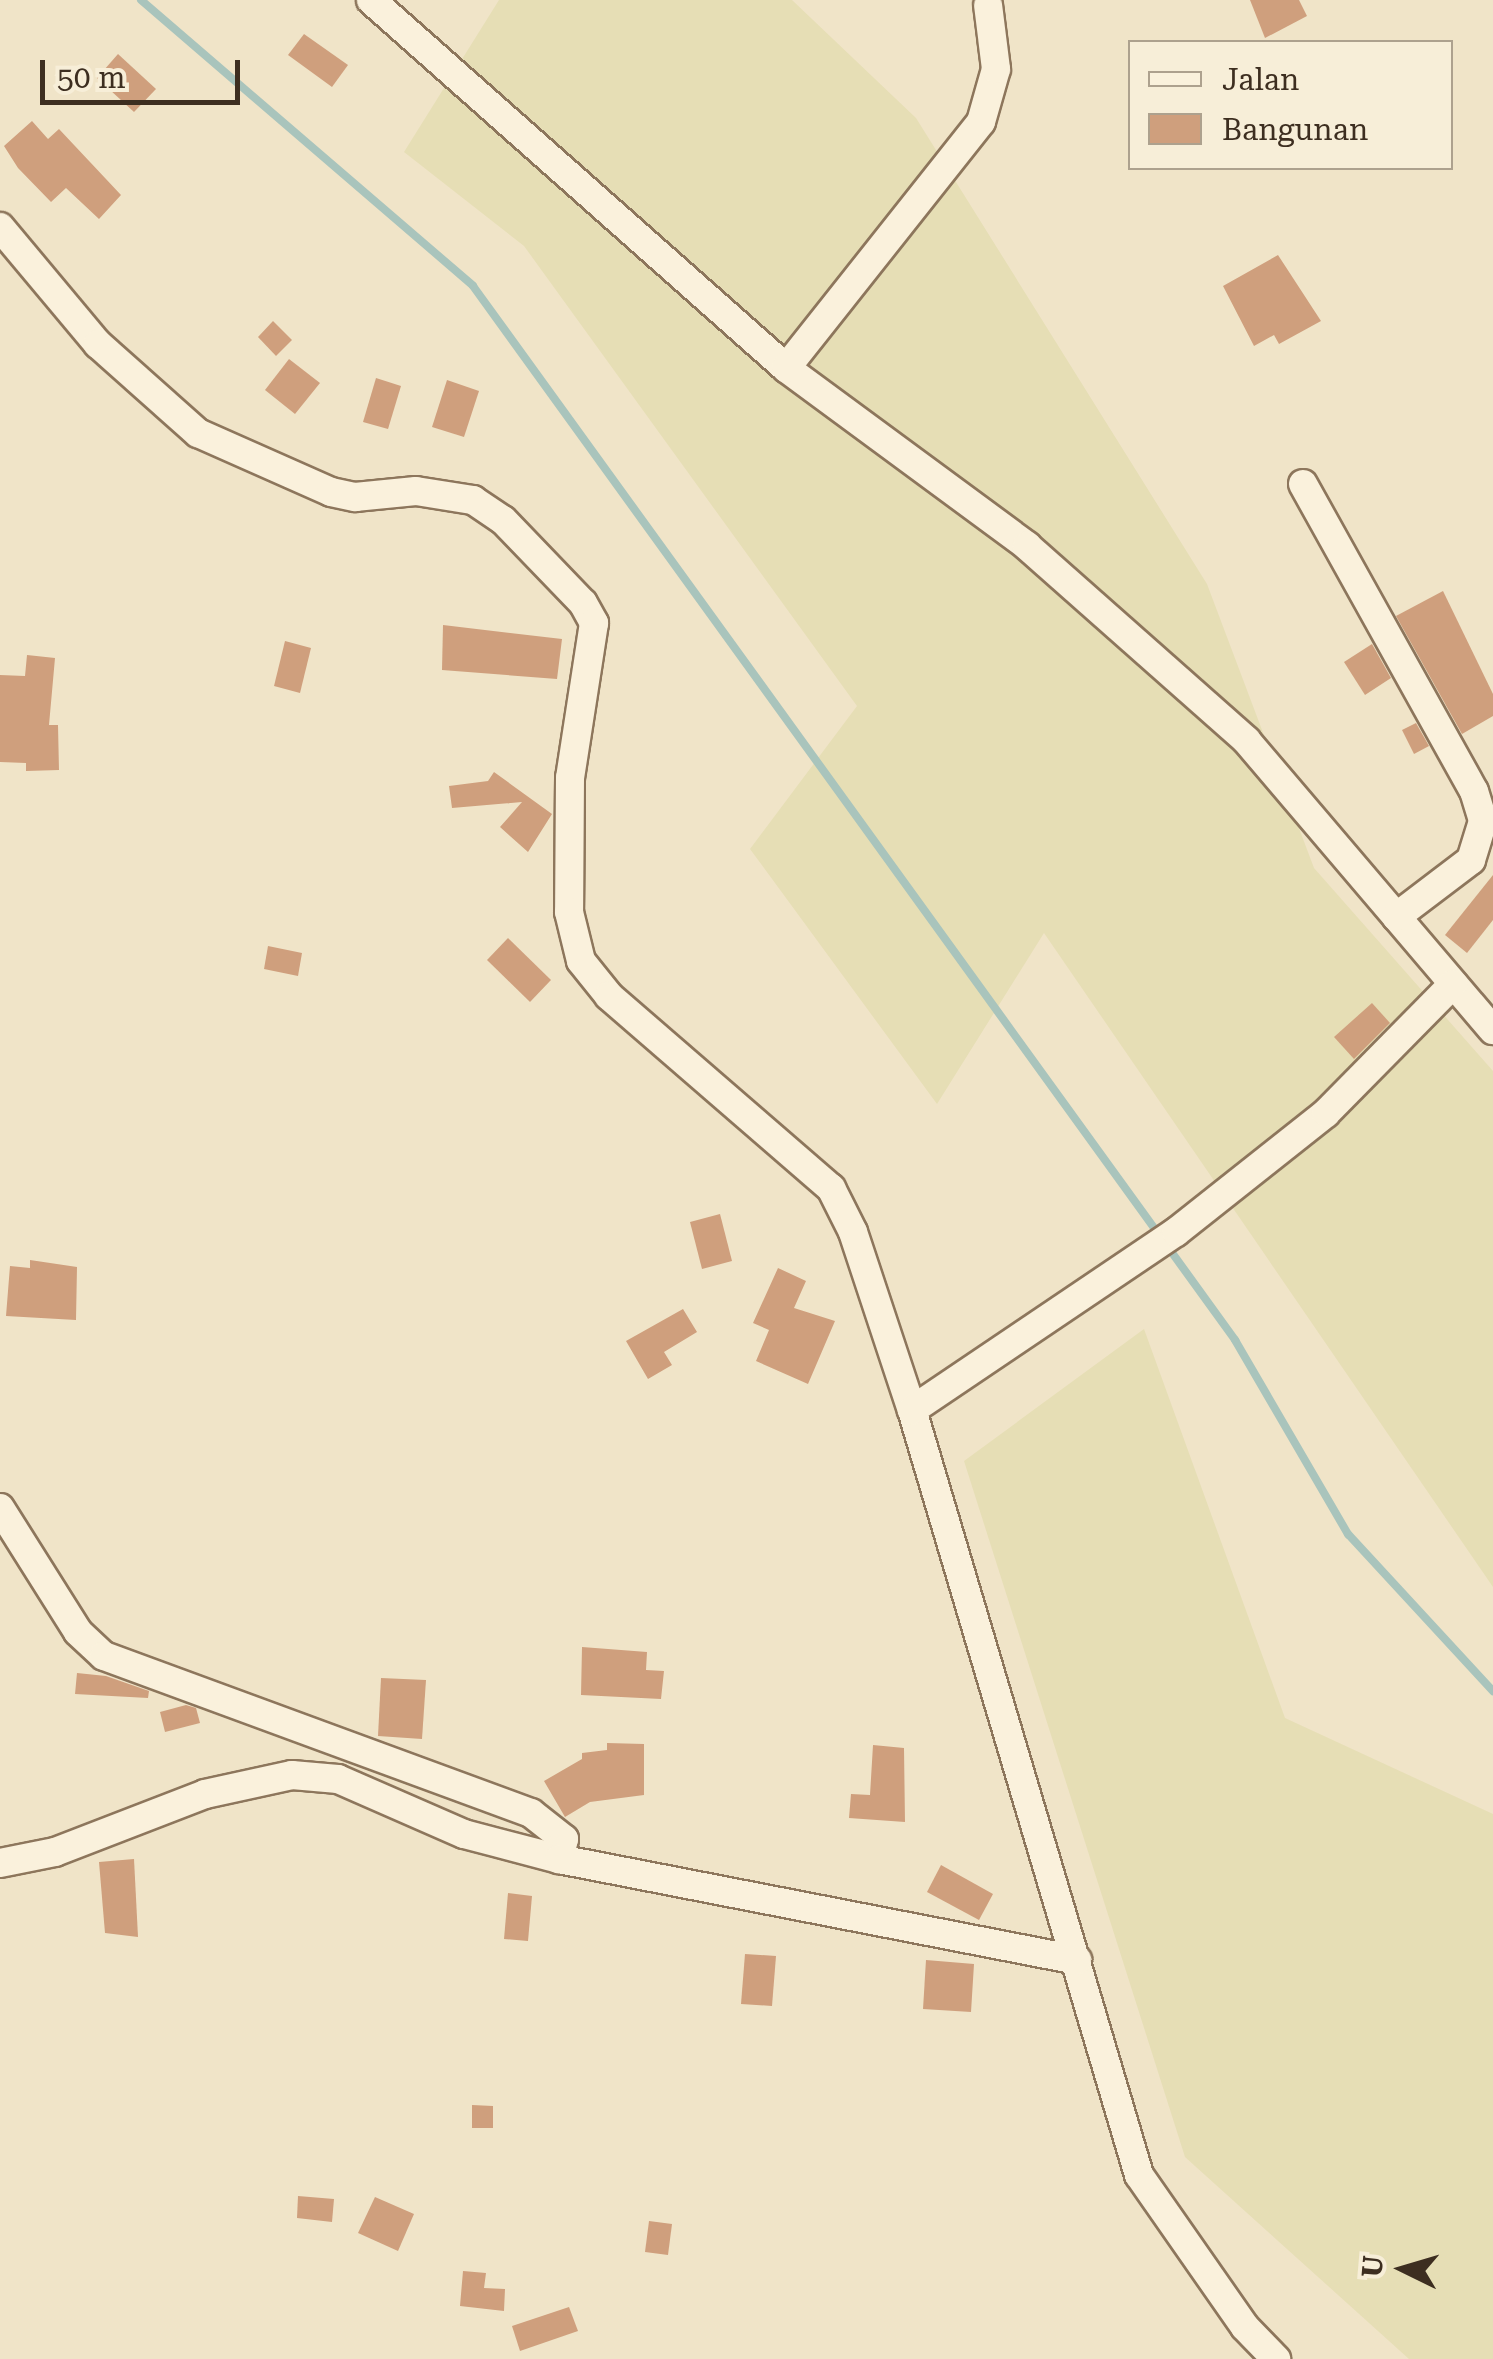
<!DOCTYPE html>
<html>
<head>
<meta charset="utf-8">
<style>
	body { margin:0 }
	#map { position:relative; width:1493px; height:2359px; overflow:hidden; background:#f0e4c8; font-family:"Roboto Serif",serif }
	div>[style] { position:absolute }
	.farmland>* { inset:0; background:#e6deb5 }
	.stream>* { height:8px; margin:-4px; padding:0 4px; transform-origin:4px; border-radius:4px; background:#a9c4bc }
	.building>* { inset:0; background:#cf9f7d }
	.roads { filter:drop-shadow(2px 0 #8d765c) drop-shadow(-2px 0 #8d765c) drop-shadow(0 2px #8d765c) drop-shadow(0 -2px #8d765c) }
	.street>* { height:28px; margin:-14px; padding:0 14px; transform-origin:14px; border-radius:14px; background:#faf1dc }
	span { translate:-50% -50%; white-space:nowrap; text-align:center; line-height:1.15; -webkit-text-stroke:9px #f7eed8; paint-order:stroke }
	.legend { position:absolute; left:1128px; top:40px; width:325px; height:130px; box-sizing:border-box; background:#f7eed8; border:2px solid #ada18e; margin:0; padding:12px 18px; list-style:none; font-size:30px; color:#3d2e20 }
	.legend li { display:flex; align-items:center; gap:20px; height:50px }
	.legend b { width:50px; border:2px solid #ada18e }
	.north { position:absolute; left:1353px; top:2219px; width:100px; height:100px; -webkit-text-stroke:8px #f7eed8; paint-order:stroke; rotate:275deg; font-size:28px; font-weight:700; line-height:40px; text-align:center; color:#3d2e20 }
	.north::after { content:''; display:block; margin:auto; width:35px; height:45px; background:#3d2e20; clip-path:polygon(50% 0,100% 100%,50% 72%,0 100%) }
	.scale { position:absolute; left:40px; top:60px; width:200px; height:45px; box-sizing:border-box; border:5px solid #3d2e20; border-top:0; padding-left:12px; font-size:30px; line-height:35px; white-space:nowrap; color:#3d2e20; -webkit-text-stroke:8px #f7eed8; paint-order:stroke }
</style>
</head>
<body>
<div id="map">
	<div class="farmland">
		<i style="clip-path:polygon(499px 0,792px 0,916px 118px,1207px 584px,1314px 868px,1493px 1071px,1493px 1587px,1044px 933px,937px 1104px,750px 849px,857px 706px,524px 246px,404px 152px)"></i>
		<i style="clip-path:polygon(1144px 1329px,1285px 1718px,1493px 1814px,1493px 2359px,1409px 2359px,1185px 2157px,964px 1461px)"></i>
	</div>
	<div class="stream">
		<i style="left:141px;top:0;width:438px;rotate:40.7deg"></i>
		<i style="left:473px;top:286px;width:1301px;rotate:54.13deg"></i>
		<i style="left:1235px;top:1340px;width:225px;rotate:59.8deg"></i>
		<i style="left:1348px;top:1534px;width:214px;rotate:47.3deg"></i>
	</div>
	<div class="building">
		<i style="clip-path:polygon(1250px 0,1299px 0,1307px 16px,1265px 38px)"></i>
		<i style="clip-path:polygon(304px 34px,348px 65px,332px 87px,288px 55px)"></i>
		<i style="clip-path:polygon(118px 54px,156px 89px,134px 112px,97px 78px)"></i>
		<i style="clip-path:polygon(32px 121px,48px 139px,59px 129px,121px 195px,99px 219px,66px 188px,51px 202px,18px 168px,4px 146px)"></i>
		<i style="clip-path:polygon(1278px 255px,1321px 321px,1279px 344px,1274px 335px,1254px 346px,1223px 286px)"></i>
		<i style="clip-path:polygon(273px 321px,292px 340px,276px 356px,258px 337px)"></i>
		<i style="clip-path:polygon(289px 359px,320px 383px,295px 414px,265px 390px)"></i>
		<i style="clip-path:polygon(376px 378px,401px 386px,388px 429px,363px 422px)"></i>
		<i style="clip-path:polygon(447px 380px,479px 391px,464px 437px,432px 427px)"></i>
		<i style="clip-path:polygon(1443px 591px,1493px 694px,1493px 716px,1462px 734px,1396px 616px)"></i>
		<i style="clip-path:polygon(443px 625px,562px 639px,557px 679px,442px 670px)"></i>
		<i style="clip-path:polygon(285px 641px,311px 648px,300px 693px,274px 686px)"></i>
		<i style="clip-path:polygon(1372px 644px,1391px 678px,1365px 695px,1344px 662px)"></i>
		<i style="clip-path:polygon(27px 655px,55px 658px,49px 725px,58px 725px,59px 770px,26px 771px,26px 763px,0 762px,0 675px,25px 676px)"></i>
		<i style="clip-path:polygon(1416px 723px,1429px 746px,1414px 754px,1402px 730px)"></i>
		<i style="clip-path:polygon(494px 772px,552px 814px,528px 852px,500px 827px,522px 802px,452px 808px,449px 786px,488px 781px)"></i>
		<i style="clip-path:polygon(1493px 875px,1493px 920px,1467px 953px,1445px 935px)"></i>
		<i style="clip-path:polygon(508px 938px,551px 980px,530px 1002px,487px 960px)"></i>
		<i style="clip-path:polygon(268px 946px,302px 953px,298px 976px,264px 969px)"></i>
		<i style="clip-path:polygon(1372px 1003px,1390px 1023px,1354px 1059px,1334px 1037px)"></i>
		<i style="clip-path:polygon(720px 1214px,732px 1261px,702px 1269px,690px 1222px)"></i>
		<i style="clip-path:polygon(30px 1260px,77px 1267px,76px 1320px,6px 1316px,10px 1266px,30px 1268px)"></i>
		<i style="clip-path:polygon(778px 1268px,806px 1281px,794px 1308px,835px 1321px,808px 1384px,756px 1361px,769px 1330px,753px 1323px)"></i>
		<i style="clip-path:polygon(683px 1309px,697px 1332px,664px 1352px,672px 1365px,648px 1379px,626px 1341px)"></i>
		<i style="clip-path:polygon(582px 1647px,647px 1652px,646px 1670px,664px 1671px,661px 1699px,581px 1695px)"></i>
		<i style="clip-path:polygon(77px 1673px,106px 1676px,149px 1691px,148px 1698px,75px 1694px)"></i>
		<i style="clip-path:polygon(381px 1678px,426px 1680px,422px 1739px,378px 1736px)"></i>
		<i style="clip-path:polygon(186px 1705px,196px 1708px,200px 1723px,165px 1732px,160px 1712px)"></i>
		<i style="clip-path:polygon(607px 1743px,644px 1744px,644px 1795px,590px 1802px,565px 1817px,544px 1781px,582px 1759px,582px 1753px,607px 1750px)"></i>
		<i style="clip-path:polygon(873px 1745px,904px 1748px,905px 1822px,849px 1818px,851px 1794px,870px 1795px)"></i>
		<i style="clip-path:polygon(134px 1859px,138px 1937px,105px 1933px,99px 1862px)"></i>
		<i style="clip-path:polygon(941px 1865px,993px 1894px,979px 1920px,927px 1892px)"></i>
		<i style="clip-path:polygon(508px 1893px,532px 1896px,528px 1941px,504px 1939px)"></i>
		<i style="clip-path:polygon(745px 1954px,776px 1956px,772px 2006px,741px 2004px)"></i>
		<i style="clip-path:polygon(926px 1960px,974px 1964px,971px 2012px,923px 2009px)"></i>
		<i style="clip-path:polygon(472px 2105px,493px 2106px,493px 2128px,472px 2128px)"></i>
		<i style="clip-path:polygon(298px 2196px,334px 2199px,332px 2222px,297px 2218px)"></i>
		<i style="clip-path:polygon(375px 2197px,414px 2214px,398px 2251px,358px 2233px)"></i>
		<i style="clip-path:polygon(649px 2221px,672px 2224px,668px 2255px,645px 2252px)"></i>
		<i style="clip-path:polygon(463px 2271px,486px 2273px,484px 2288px,505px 2289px,504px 2311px,460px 2306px)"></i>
		<i style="clip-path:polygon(569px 2307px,578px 2331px,520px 2351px,512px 2326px)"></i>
	</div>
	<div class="roads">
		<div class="street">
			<i style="left:371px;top:0;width:555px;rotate:41.56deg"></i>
			<i style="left:786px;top:368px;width:300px;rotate:36.4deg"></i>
			<i style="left:1027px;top:546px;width:293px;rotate:41.5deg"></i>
			<i style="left:1246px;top:740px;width:381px;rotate:49.6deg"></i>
			<i style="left:0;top:227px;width:153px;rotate:50.1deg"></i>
			<i style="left:98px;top:344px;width:134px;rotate:41.7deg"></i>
			<i style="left:198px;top:433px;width:145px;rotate:23.9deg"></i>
			<i style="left:331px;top:492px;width:25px;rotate:12deg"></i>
			<i style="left:355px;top:497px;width:61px;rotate:-5.6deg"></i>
			<i style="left:416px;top:491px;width:58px;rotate:9deg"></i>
			<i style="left:473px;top:500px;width:36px;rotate:34deg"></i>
			<i style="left:503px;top:520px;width:115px;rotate:46.1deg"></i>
			<i style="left:583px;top:603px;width:23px;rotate:61deg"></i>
			<i style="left:594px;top:623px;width:157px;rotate:98.8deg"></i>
			<i style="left:570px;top:778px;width:134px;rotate:90.4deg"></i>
			<i style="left:569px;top:912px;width:50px;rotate:76.2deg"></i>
			<i style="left:581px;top:961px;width:45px;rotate:51.3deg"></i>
			<i style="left:609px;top:996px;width:294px;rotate:40.9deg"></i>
			<i style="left:831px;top:1188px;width:49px;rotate:63.4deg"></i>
			<i style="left:853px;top:1232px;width:188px;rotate:71.7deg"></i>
			<i style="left:912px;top:1410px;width:798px;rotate:73.47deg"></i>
			<i style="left:1139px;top:2175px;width:185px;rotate:55.1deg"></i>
			<i style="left:1245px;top:2327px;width:45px;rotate:45.9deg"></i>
			<i style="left:786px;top:368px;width:314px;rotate:-51.6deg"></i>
			<i style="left:981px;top:122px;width:55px;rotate:-74.2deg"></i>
			<i style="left:996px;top:69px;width:64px;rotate:-97.1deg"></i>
			<i style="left:1303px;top:484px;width:351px;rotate:60.9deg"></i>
			<i style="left:1474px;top:791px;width:31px;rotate:73deg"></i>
			<i style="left:1483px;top:821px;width:41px;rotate:107.1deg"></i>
			<i style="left:1471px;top:860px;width:94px;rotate:142.8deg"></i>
			<i style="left:912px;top:1410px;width:318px;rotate:-34deg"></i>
			<i style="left:1176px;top:1232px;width:191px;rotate:-38.4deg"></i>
			<i style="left:1326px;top:1113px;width:181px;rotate:-45.4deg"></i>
			<i style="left:0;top:1508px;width:146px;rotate:57.8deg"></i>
			<i style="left:78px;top:1632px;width:35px;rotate:43deg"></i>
			<i style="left:104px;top:1656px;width:455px;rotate:20.2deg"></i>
			<i style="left:531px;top:1813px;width:42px;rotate:38.2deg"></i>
			<i style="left:564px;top:1839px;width:21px;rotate:104deg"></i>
			<i style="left:0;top:1863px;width:56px;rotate:-11.3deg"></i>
			<i style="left:55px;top:1852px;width:161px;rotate:-21.1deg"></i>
			<i style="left:205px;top:1794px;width:89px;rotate:-12.3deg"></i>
			<i style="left:292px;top:1775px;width:46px;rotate:5deg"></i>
			<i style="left:338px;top:1779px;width:137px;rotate:23.6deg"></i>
			<i style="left:464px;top:1834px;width:98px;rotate:14.7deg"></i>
			<i style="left:559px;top:1859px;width:528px;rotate:11.03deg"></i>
		</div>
	</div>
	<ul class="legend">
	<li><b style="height:12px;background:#faf1dc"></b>Jalan</li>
	<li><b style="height:28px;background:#cf9f7d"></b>Bangunan</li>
	</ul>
	<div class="north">U</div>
	<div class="scale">50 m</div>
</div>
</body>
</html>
